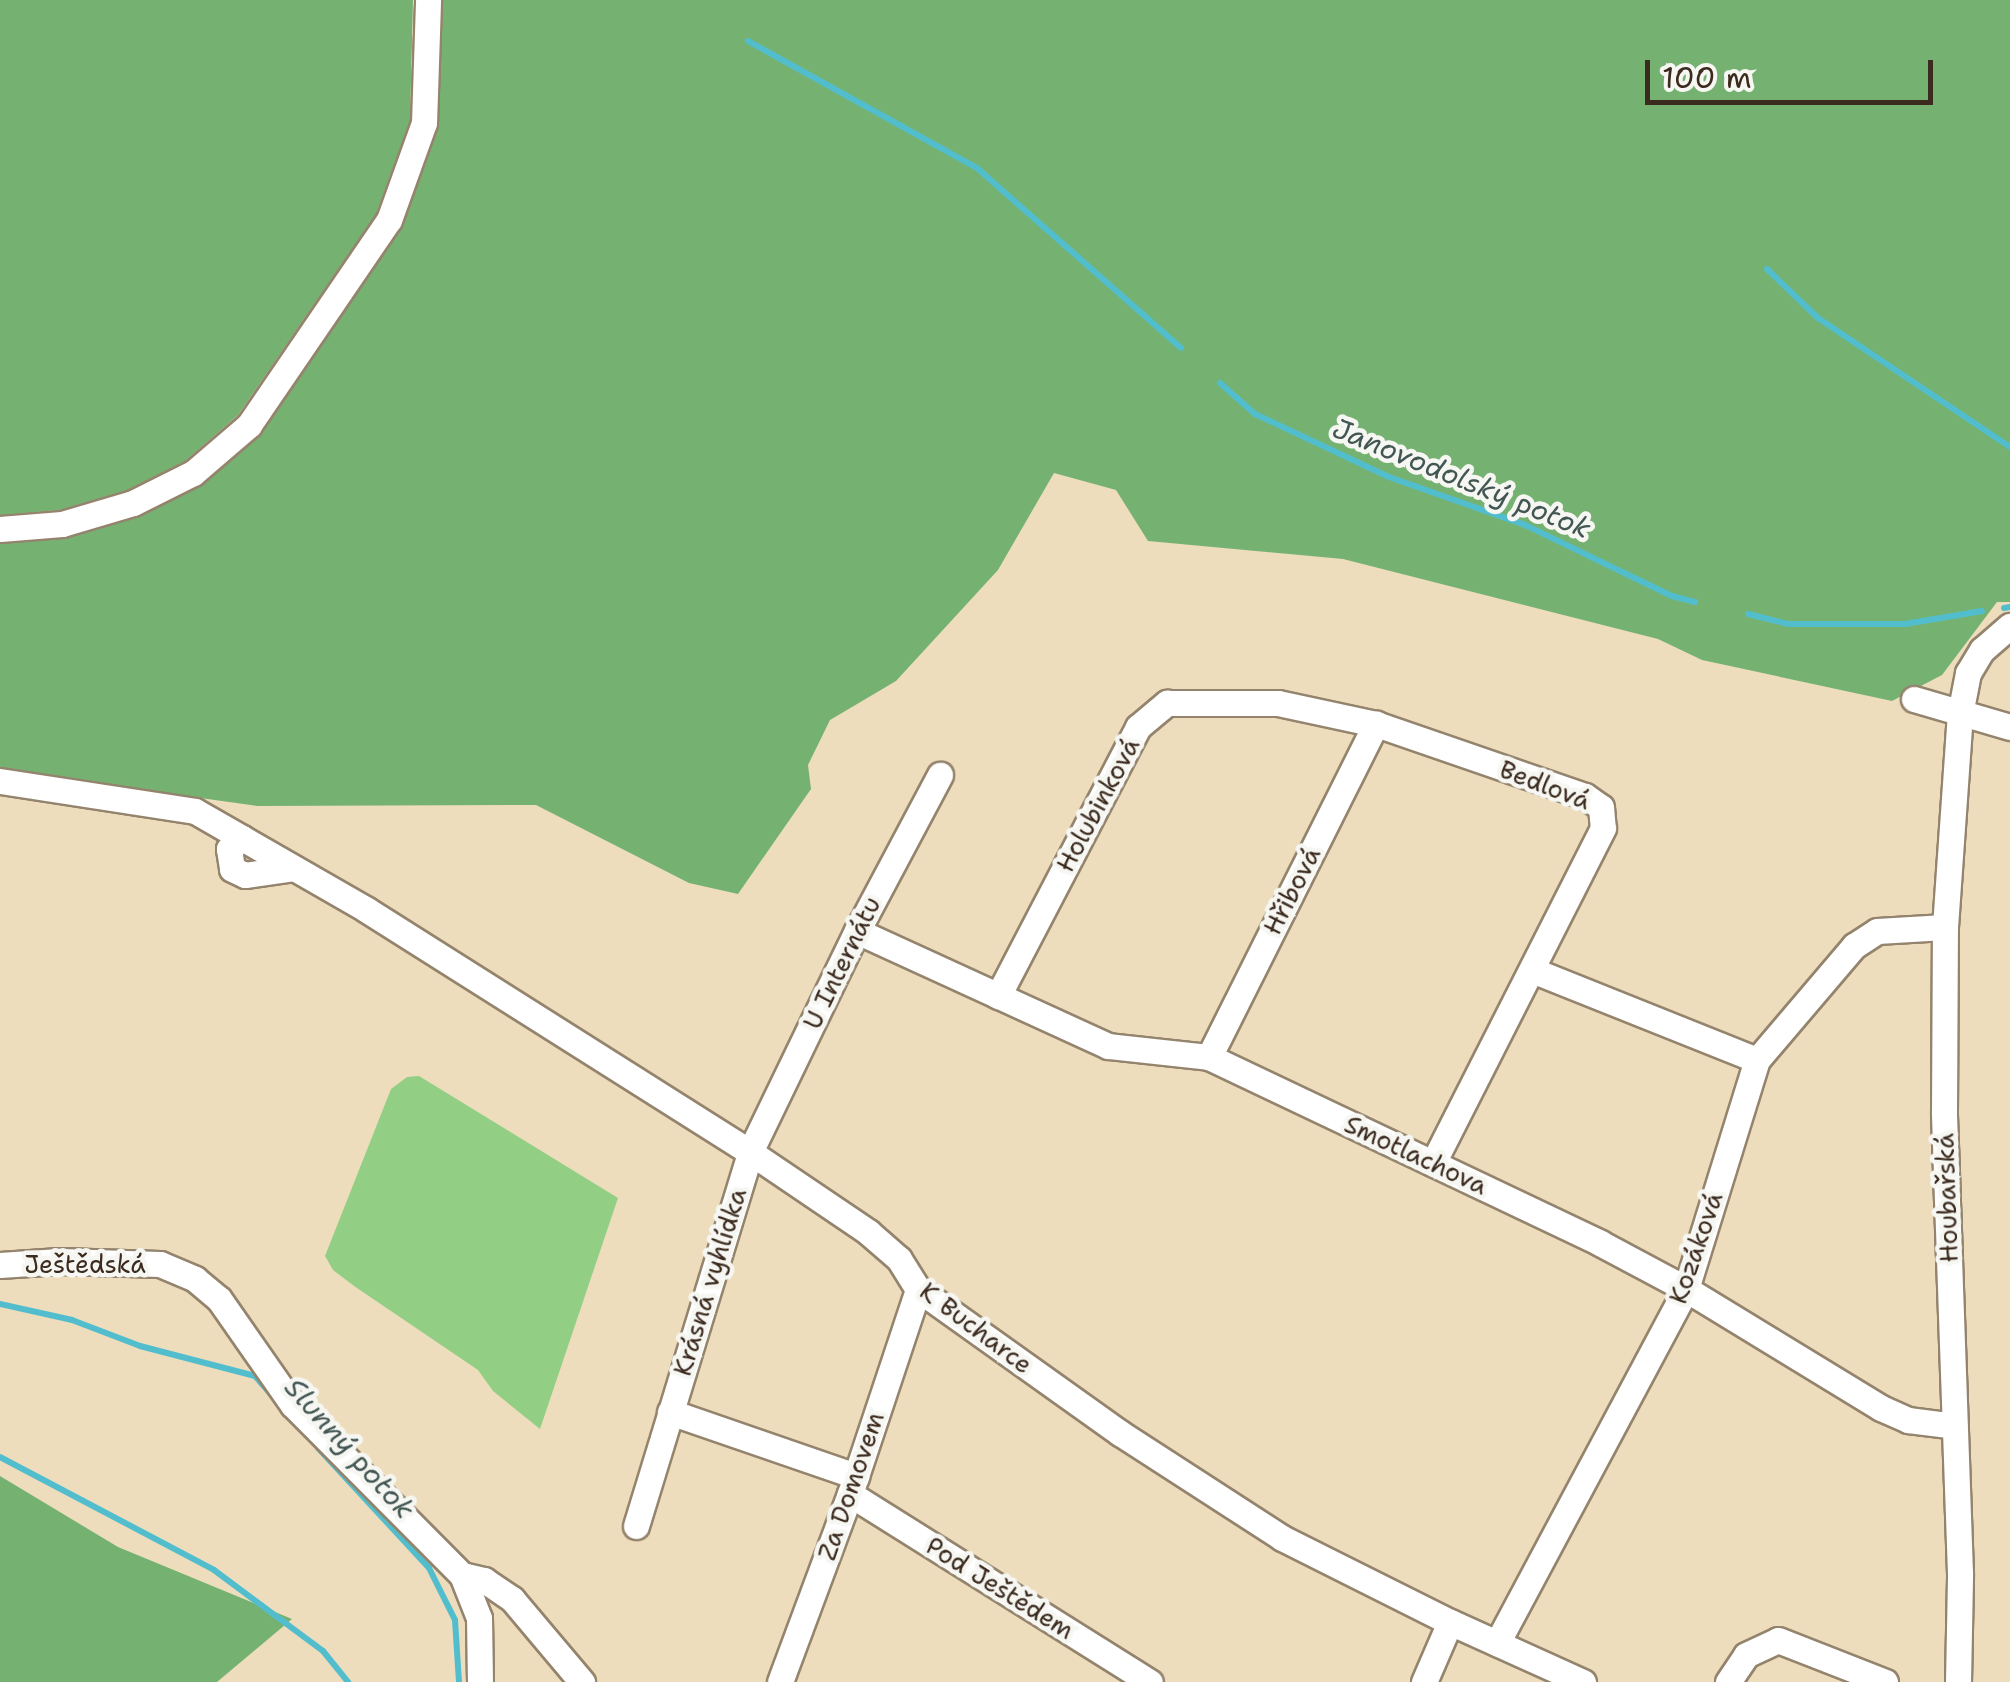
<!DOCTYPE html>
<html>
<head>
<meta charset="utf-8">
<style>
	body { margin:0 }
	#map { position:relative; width:2010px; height:1682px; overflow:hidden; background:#eeddbc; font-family:"Shantell Sans",sans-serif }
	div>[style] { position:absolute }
	.green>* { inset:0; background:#92cf84 }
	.forest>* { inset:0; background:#75b272 }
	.stream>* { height:6px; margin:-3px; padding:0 3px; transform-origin:3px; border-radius:3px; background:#52becd }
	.roads { filter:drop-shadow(2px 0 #94846d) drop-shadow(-2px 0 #94846d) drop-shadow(0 2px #94846d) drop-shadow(0 -2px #94846d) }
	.minor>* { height:25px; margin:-12.5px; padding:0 12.5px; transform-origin:12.5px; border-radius:12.5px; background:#fff }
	span { translate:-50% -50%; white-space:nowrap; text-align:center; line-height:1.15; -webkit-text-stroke:9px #f6f6f2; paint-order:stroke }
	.street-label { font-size:25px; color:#3b2a1e }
	.water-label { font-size:28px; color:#425653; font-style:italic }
	.scale { position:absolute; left:1645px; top:60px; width:288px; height:45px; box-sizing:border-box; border:5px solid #3b2a1e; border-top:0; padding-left:12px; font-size:30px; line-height:35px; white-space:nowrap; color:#3b2a1e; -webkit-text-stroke:8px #f6f6f2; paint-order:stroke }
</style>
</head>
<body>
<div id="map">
	<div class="green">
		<i style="clip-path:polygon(419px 1076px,618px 1198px,540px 1429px,493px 1391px,478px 1370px,354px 1286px,333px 1270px,325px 1256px,391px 1089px,407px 1077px)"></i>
	</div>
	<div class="forest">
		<i style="clip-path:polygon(0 0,413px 0,410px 121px,376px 214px,238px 415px,185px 461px,128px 490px,60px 510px,0 515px)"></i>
		<i style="clip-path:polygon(442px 0,2010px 0,2010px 602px,1997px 602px,1942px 675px,1892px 701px,1702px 660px,1658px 639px,1343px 559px,1148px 541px,1116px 490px,1054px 473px,998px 570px,896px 681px,830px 720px,808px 765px,811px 789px,738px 894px,689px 883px,536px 805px,257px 806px,0 770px,0 544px,65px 538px,139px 517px,201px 485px,260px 435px,402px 227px,438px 126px)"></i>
		<i style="clip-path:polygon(0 1476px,118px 1547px,292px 1619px,217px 1682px,0 1682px)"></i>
	</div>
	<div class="stream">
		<i style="left:748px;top:41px;width:262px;rotate:29deg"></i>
		<i style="left:977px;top:168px;width:272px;rotate:41.4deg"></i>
		<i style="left:1767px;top:269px;width:71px;rotate:43.9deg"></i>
		<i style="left:1818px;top:318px;width:231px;rotate:33.9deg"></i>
		<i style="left:1220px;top:383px;width:47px;rotate:41.5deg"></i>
		<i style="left:1255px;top:414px;width:148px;rotate:25.2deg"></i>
		<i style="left:1389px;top:477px;width:144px;rotate:19.4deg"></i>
		<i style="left:1525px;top:525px;width:163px;rotate:25.8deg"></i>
		<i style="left:1672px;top:596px;width:24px;rotate:15deg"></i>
		<i style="left:2004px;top:608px;width:6px;rotate:-9deg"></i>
		<i style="left:1748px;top:614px;width:41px;rotate:14deg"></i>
		<i style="left:1788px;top:624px;width:117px"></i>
		<i style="left:1905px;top:624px;width:78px;rotate:-9.6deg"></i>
		<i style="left:0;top:1304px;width:74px;rotate:12.5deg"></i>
		<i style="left:72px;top:1320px;width:73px;rotate:20.9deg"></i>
		<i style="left:140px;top:1346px;width:119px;rotate:14.6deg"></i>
		<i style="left:255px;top:1376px;width:28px;rotate:49deg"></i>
		<i style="left:318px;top:1448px;width:163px;rotate:47.2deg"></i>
		<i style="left:429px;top:1568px;width:58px;rotate:63.4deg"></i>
		<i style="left:455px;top:1620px;width:62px;rotate:86.3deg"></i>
		<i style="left:0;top:1457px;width:242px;rotate:27.8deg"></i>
		<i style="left:214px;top:1570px;width:136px;rotate:36.6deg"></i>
		<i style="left:323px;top:1651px;width:40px;rotate:51deg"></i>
	</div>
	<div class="roads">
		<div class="minor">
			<i style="left:0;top:529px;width:62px;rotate:-4.6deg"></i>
			<i style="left:62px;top:524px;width:74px;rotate:-16.5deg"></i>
			<i style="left:133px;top:503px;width:67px;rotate:-26.6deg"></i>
			<i style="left:193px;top:473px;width:74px;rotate:-40.6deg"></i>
			<i style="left:249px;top:425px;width:248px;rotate:-55.7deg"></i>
			<i style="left:389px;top:220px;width:103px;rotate:-70.2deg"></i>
			<i style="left:424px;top:123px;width:123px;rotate:-88.1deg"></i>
			<i style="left:1914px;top:699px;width:100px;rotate:16.3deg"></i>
			<i style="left:0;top:781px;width:197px;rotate:8.7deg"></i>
			<i style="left:195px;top:811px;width:54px;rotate:29.9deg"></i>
			<i style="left:242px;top:838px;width:144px;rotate:29.9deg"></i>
			<i style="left:367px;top:910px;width:453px;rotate:32.3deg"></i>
			<i style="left:750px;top:1152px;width:143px;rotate:34.1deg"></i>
			<i style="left:868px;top:1232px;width:41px;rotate:41.1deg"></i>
			<i style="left:899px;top:1259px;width:36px;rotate:58deg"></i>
			<i style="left:918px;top:1289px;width:248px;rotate:35.5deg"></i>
			<i style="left:1120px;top:1433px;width:193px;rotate:32.9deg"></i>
			<i style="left:1282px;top:1538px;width:188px;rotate:26.6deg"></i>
			<i style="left:1450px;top:1622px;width:146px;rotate:24.3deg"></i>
			<i style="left:242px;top:838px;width:17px;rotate:140deg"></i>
			<i style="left:229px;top:849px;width:20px;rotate:81deg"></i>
			<i style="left:232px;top:869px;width:14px;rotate:25deg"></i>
			<i style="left:245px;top:875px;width:49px;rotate:-8.1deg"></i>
			<i style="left:857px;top:931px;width:276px;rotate:24.6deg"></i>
			<i style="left:1108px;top:1046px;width:102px;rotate:6.2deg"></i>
			<i style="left:1209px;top:1057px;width:433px;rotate:25.4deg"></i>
			<i style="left:1600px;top:1243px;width:98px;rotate:28.1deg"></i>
			<i style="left:1686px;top:1289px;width:228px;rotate:31.4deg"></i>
			<i style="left:1881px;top:1408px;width:30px;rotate:24deg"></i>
			<i style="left:1908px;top:1420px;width:47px;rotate:7.3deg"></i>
			<i style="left:1532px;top:970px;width:242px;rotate:21.8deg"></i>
			<i style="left:998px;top:996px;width:303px;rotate:-62.5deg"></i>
			<i style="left:1138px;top:727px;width:38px;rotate:-40deg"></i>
			<i style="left:1167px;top:703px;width:111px"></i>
			<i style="left:1278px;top:703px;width:100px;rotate:12.1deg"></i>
			<i style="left:1376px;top:724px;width:221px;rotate:19deg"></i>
			<i style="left:1585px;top:796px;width:19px;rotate:35deg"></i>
			<i style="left:1601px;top:807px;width:21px;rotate:85deg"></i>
			<i style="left:1603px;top:828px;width:376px;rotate:116.9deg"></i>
			<i style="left:1209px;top:1057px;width:373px;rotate:-63.4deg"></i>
			<i style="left:0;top:1265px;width:59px;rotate:-3.9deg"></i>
			<i style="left:59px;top:1261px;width:101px;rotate:1.7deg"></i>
			<i style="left:160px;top:1264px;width:38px;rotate:23deg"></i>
			<i style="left:195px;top:1279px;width:31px;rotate:40deg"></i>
			<i style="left:219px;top:1299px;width:129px;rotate:55.1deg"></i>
			<i style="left:293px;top:1405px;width:240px;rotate:45.2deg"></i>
			<i style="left:462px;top:1575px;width:46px;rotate:68.4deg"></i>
			<i style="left:479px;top:1618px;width:64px;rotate:89.1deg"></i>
			<i style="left:670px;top:1412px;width:197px;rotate:19deg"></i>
			<i style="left:850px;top:1494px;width:354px;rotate:32.1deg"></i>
			<i style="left:636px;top:1526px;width:391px;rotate:-73deg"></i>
			<i style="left:750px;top:1152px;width:246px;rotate:-64.2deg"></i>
			<i style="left:857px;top:931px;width:177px;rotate:-62deg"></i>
			<i style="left:462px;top:1575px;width:23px;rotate:13deg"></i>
			<i style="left:484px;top:1580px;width:34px;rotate:34deg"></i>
			<i style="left:512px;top:1599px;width:109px;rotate:49.9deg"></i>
			<i style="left:1497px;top:1643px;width:401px;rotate:-61.9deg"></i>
			<i style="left:1686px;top:1289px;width:240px;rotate:-72.8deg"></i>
			<i style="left:1757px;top:1060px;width:150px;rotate:-49.6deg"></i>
			<i style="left:1854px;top:946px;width:27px;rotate:-33deg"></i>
			<i style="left:1877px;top:931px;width:68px;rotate:-3.4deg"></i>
			<i style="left:780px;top:1682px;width:201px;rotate:-69.6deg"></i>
			<i style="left:850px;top:1494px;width:216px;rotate:-71.6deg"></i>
			<i style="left:1424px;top:1682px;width:65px;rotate:-66.6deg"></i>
			<i style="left:1728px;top:1682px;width:32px;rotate:-56deg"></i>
			<i style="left:1746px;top:1655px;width:35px;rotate:-25deg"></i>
			<i style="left:1778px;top:1640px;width:115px;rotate:21.4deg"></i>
			<i style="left:1958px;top:1682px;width:109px;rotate:-88.9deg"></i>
			<i style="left:1960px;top:1573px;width:461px;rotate:-92deg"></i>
			<i style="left:1944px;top:1112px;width:185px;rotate:-89.7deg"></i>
			<i style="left:1945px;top:927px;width:214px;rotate:-86deg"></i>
			<i style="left:1960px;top:714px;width:42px;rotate:-79deg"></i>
			<i style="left:1968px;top:673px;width:27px;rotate:-59deg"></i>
			<i style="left:1982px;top:650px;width:37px;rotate:-41deg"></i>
		</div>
	</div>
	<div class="street-label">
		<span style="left:1545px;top:785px;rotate:21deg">Bedlová</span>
		<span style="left:1098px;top:805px;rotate:-62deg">Holubinková</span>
		<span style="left:1292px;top:891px;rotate:-63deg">Hřibová</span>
		<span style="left:842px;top:963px;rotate:-64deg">U Internátu</span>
		<span style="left:1416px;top:1155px;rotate:25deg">Smotlachova</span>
		<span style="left:1947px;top:1198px;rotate:-92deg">Houbařská</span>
		<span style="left:1696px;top:1248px;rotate:-71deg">Kozáková</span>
		<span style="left:85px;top:1264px">Ještědská</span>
		<span style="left:710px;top:1282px;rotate:-73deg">Krásná vyhlídka</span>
		<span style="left:976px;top:1328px;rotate:37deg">K Bucharce</span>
		<span style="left:851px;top:1486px;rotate:-71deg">Za Domovem</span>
		<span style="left:1000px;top:1588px;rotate:32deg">Pod Ještědem</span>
	</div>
	<div class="water-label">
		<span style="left:1462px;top:478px;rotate:22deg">Janovodolský potok</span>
		<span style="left:350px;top:1448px;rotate:48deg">Slunný potok</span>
	</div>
	<div class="scale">100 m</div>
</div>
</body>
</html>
